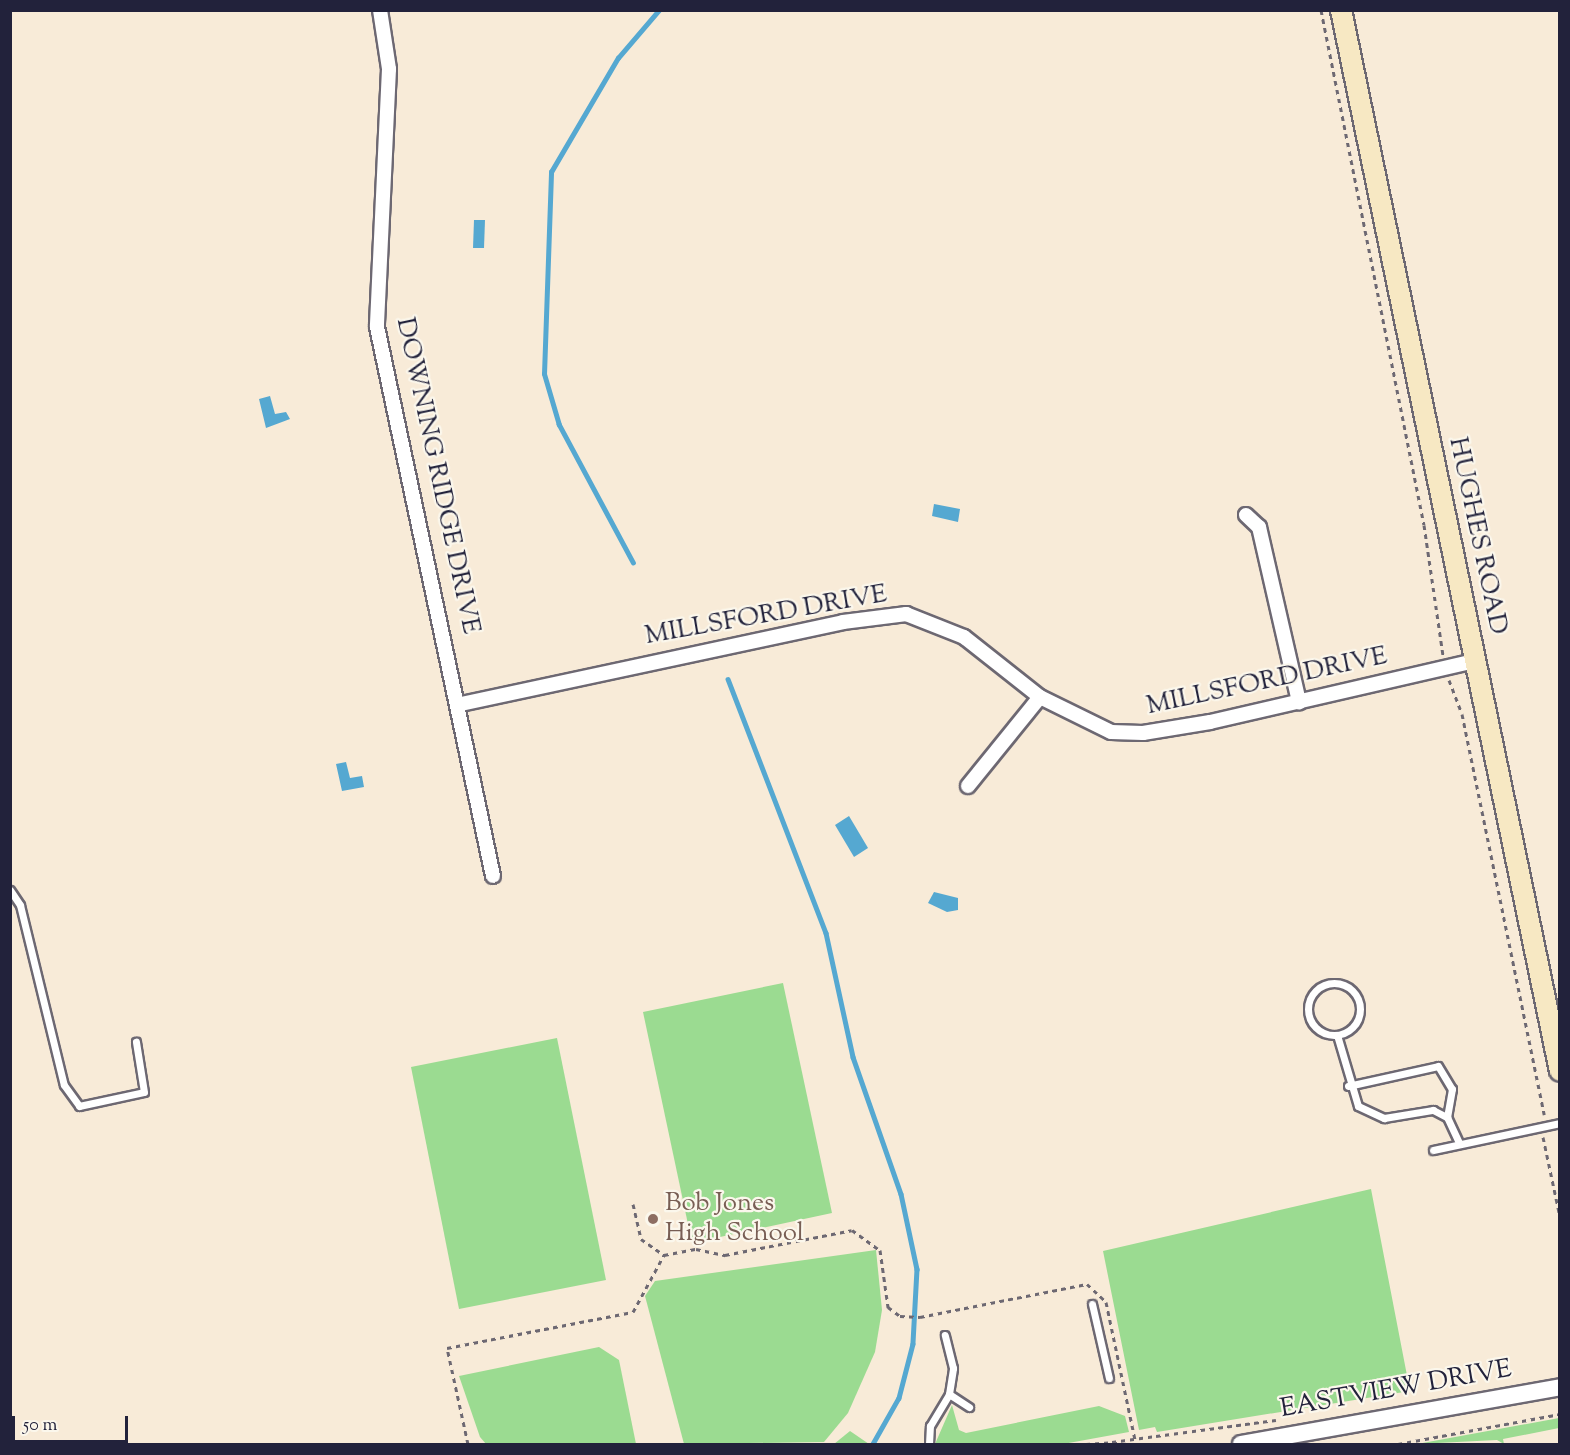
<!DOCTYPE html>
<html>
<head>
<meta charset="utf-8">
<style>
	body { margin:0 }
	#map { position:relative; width:1570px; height:1455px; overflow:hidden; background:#f8ebd8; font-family:"Sorts Mill Goudy",serif }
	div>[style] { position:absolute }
	.green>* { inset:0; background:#9bdb91 }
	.water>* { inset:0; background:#55a8d1 }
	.stream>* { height:4.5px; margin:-2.25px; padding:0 2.25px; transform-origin:2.25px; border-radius:2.25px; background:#55a8d1 }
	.path>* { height:3px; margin-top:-1.5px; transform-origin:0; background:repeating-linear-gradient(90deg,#6d6872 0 4.5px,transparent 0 9px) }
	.roads { filter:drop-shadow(2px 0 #6d6872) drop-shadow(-2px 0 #6d6872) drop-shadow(0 2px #6d6872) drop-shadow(0 -2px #6d6872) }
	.service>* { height:7px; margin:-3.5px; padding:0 3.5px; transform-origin:3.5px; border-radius:3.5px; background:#fff }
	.service>.ring { margin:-3.5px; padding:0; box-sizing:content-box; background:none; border:7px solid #fff; border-radius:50% }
	.minor>* { height:14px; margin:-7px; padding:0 7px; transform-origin:7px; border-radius:7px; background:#fff }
	.tertiary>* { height:16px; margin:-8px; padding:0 8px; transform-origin:8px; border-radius:8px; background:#fff }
	.secondary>* { height:20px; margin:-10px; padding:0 10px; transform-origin:10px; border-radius:10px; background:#f7e8c3 }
	.path-bridge>* { height:3px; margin-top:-1.5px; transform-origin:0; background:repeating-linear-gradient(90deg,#6d6872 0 4.5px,transparent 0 9px) }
	.dots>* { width:16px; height:16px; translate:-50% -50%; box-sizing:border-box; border:3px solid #fbf7ec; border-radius:50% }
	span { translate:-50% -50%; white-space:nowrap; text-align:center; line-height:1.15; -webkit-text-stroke:4.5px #fbf7ec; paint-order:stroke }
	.street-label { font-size:26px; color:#22223b }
	.education-label { font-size:26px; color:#785e54 }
	.left { translate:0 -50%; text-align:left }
	.frame { position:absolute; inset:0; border:12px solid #22223b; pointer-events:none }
	.scale { position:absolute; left:12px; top:1416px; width:116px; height:27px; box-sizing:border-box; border:3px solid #22223b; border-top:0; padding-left:8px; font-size:18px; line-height:21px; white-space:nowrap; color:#22223b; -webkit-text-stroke:4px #fbf7ec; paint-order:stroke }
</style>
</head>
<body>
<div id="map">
	<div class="green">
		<i style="clip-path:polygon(783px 983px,832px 1213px,692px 1243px,643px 1012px)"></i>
		<i style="clip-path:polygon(557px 1038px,606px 1280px,459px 1309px,411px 1067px)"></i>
		<i style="clip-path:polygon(1371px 1189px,1410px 1391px,1157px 1432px,1155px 1427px,1139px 1430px,1103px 1251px)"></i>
		<i style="clip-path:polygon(876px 1250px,882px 1310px,875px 1352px,848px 1413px,824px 1442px,684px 1444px,645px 1296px,655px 1281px)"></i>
		<i style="clip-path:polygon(599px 1347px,619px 1360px,636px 1444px,486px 1444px,480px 1437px,459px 1376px)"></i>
		<i style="clip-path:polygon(952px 1405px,959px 1430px,966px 1433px,1099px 1406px,1125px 1416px,1129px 1432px,1063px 1444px,935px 1444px)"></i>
		<i style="clip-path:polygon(1559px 1418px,1559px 1428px,1503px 1439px,1504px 1444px,1497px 1440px,1417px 1444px)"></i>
		<i style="clip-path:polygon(850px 1431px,869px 1444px,834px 1444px)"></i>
	</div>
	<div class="water">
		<i style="clip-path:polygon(474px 220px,485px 220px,484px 248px,473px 248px)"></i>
		<i style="clip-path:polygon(270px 396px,275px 414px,286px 412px,290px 419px,266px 428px,259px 399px)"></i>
		<i style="clip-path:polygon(934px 504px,960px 509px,958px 522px,932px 516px)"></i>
		<i style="clip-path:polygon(346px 762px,350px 778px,362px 776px,364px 787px,342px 791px,336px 764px)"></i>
		<i style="clip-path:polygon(849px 816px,868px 848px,854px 857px,835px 825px)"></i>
		<i style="clip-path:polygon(934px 892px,958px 898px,958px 910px,947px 912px,928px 903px)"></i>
	</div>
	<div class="stream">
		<i style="left:633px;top:563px;width:157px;rotate:-118.2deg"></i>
		<i style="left:559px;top:425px;width:53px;rotate:-106.4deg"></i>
		<i style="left:544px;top:374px;width:202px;rotate:-88deg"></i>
		<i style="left:551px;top:172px;width:132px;rotate:-59.6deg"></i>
		<i style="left:618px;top:58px;width:63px;rotate:-49.5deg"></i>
		<i style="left:728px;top:679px;width:272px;rotate:68.9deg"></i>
		<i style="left:826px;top:933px;width:127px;rotate:77.7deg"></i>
		<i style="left:853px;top:1057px;width:145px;rotate:70.7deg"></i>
		<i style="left:901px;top:1194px;width:77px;rotate:78deg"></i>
		<i style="left:917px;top:1269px;width:75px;rotate:93.1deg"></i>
		<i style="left:913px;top:1344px;width:56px;rotate:104.5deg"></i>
		<i style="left:899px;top:1398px;width:53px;rotate:119.5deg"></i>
	</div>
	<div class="path">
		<i style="left:1321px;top:10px;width:525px;rotate:78.69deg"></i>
		<i style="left:1424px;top:525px;width:132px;rotate:81.7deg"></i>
		<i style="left:1449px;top:680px;width:36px;rotate:69deg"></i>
		<i style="left:1462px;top:714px;width:409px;rotate:78.4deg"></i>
		<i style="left:1543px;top:1137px;width:82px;rotate:78deg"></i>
		<i style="left:633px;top:1204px;width:36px;rotate:77deg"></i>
		<i style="left:641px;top:1239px;width:28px;rotate:35deg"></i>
		<i style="left:664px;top:1255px;width:33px;rotate:-11deg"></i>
		<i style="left:696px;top:1249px;width:30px;rotate:12deg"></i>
		<i style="left:725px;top:1255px;width:129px;rotate:-11.1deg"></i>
		<i style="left:852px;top:1230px;width:34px;rotate:36deg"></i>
		<i style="left:880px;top:1250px;width:58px;rotate:82deg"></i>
		<i style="left:888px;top:1307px;width:15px;rotate:37deg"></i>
		<i style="left:900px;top:1316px;width:20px;rotate:3deg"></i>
		<i style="left:920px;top:1317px;width:170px;rotate:-11.2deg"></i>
		<i style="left:1087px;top:1284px;width:26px;rotate:43deg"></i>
		<i style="left:1106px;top:1302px;width:145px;rotate:78.1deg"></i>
		<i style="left:1156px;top:1436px;width:121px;rotate:-7.6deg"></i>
		<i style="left:468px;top:1444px;width:98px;rotate:-102.3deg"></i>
		<i style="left:447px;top:1348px;width:189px;rotate:-11deg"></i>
		<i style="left:633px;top:1312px;width:65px;rotate:-61.5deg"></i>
		<i style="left:1086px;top:1444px;width:26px;rotate:-4deg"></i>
		<i style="left:1398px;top:1444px;width:165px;rotate:-10.5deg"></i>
	</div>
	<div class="roads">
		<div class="service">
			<i style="left:10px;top:890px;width:18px;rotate:56deg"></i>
			<i style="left:20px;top:905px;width:185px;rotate:76.3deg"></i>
			<i style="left:64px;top:1085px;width:26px;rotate:54deg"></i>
			<i style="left:79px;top:1106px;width:66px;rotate:-12.2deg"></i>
			<i style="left:144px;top:1092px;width:51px;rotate:-99.1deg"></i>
			<i class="ring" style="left:1308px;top:983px;width:45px;height:45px"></i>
			<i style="left:1337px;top:1035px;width:74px;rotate:73.5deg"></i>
			<i style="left:1358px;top:1106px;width:29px;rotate:25deg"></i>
			<i style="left:1384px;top:1118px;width:50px;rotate:-9.3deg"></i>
			<i style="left:1433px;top:1110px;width:16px;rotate:27deg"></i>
			<i style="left:1447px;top:1117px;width:29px;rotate:65deg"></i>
			<i style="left:1348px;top:1086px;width:92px;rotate:-12.5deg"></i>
			<i style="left:1438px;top:1066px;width:27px;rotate:59deg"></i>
			<i style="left:1452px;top:1089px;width:28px;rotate:100deg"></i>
			<i style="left:1433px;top:1150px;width:130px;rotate:-12deg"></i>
			<i style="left:1092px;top:1304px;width:76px;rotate:77.1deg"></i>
			<i style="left:949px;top:1394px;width:24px;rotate:33deg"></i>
			<i style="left:929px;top:1444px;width:18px;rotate:-87deg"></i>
			<i style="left:930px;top:1426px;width:37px;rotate:-59deg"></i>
			<i style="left:949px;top:1394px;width:26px;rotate:-81deg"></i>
			<i style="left:953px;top:1368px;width:34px;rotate:-104deg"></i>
		</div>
		<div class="minor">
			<i style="left:380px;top:10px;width:60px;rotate:81.3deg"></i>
			<i style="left:389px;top:69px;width:258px;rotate:92.7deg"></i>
			<i style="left:377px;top:327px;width:561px;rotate:78.07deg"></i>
			<i style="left:1246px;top:515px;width:18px;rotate:43deg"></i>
			<i style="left:1259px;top:527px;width:180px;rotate:77.1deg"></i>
			<i style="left:461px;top:704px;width:391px;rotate:-12.1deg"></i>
			<i style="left:843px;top:622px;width:64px;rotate:-7.2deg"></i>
			<i style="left:906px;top:614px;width:62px;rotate:21.6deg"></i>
			<i style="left:964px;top:637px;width:97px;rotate:38.3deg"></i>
			<i style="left:1040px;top:697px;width:79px;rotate:26.2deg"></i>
			<i style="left:1111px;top:732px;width:32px;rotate:2deg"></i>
			<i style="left:1143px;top:733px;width:68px;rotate:-9.3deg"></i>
			<i style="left:1210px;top:722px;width:272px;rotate:-13deg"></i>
			<i style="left:968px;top:786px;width:114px;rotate:-51deg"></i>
		</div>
		<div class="tertiary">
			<i style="left:1241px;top:1444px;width:324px;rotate:-10.1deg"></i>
		</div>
		<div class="secondary">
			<i style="left:1341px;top:10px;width:1083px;rotate:78.34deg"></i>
		</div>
	</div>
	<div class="path-bridge">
		<i style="left:1112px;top:1442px;width:44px;rotate:-7.8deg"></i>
	</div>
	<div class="dots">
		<i style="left:653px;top:1219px;background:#8d6e63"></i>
	</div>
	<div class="street-label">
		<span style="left:437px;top:476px;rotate:78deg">DOWNING RIDGE DRIVE</span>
		<span style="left:1477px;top:536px;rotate:78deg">HUGHES ROAD</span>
		<span style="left:766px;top:616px;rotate:-10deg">MILLSFORD DRIVE</span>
		<span style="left:1267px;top:682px;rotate:-12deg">MILLSFORD DRIVE</span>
		<span style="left:1396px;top:1390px;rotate:-10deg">EASTVIEW DRIVE</span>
	</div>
	<div class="education-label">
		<span class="left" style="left:665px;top:1219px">Bob Jones<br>High School</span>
	</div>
	<div class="frame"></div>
	<div class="scale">50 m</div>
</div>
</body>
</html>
